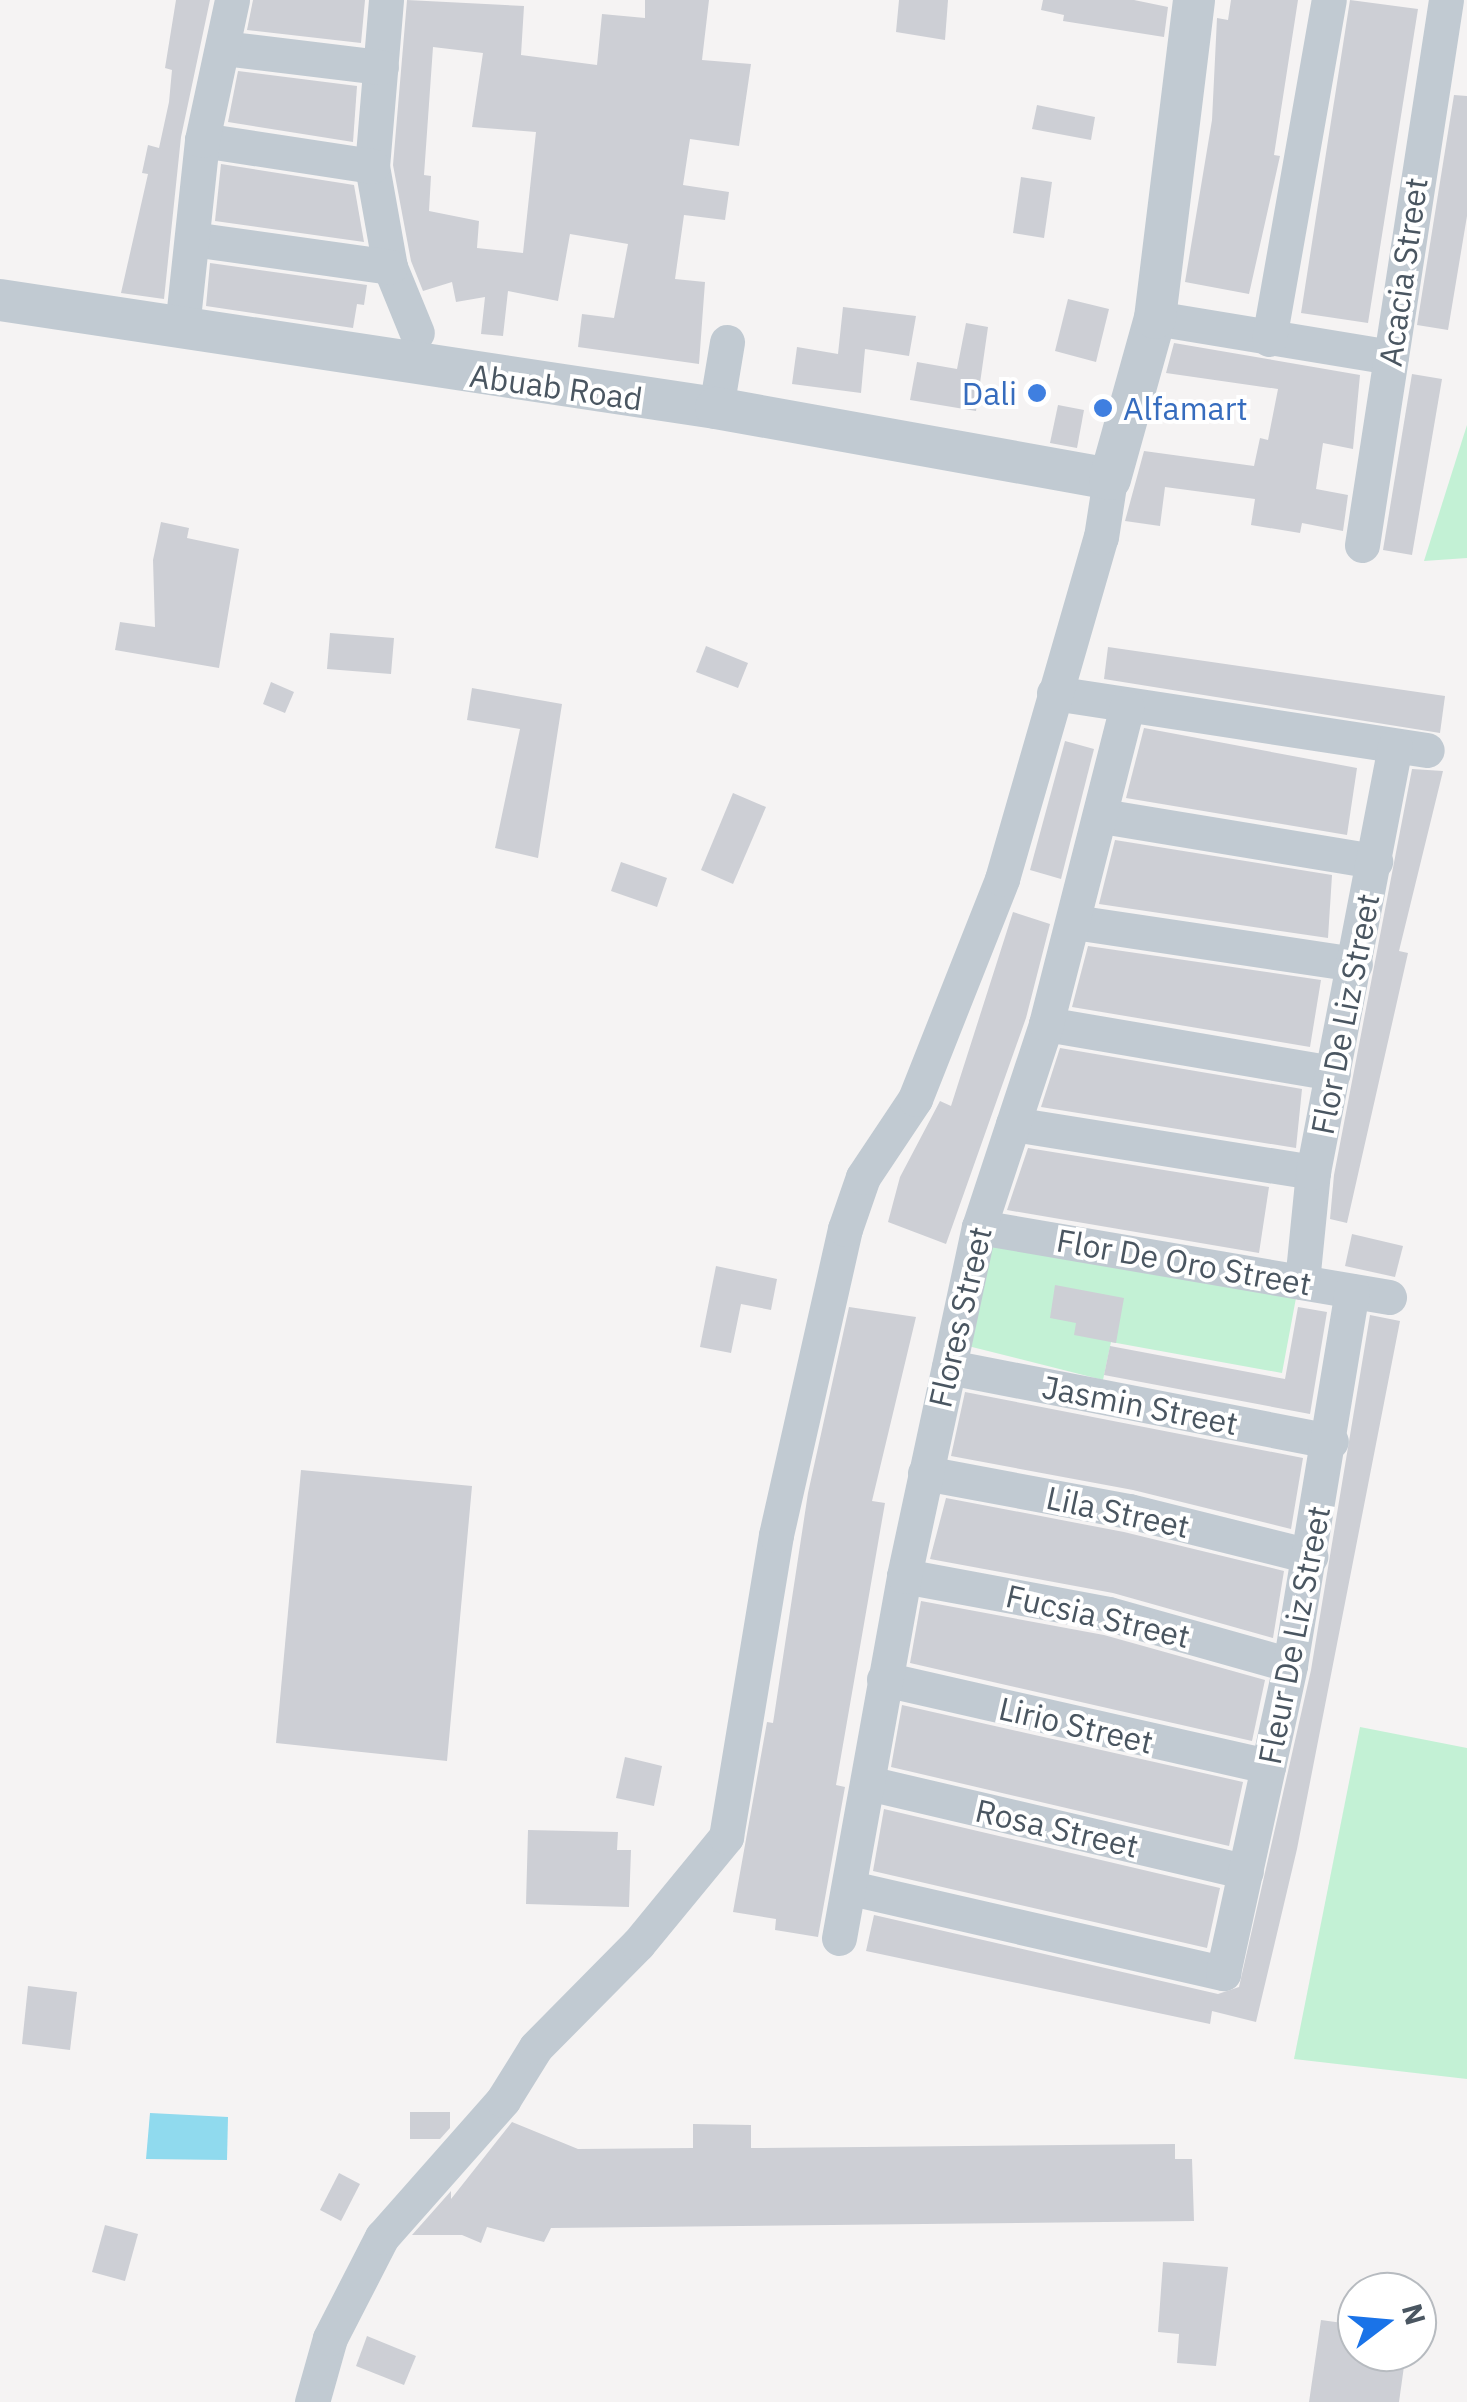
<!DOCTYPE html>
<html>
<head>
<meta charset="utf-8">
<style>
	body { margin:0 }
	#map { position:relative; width:1467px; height:2402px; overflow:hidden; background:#f5f3f3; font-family:"IBM Plex Sans",sans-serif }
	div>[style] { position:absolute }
	.green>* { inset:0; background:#c3f1d5 }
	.water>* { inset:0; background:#90daee }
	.building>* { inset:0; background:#cdcfd5 }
	.minor>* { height:35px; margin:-17.5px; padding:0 17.5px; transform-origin:17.5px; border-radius:17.5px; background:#c1cad2 }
	.tertiary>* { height:42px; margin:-21px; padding:0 21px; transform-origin:21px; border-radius:21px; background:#c1cad2 }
	.dots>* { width:28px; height:28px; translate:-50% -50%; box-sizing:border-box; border:5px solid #fff; border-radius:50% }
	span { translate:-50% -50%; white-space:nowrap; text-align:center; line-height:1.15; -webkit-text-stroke:8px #fff; paint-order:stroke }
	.street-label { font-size:32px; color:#4a5661 }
	.shop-label { font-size:32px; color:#366cbe }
	.right { translate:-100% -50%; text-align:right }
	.left { translate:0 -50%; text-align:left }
	.north { position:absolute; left:1337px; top:2272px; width:100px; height:100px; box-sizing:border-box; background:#fff; border:2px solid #b7bbc0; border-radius:50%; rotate:74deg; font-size:28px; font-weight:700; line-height:40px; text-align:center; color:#4a5661 }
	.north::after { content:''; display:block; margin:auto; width:35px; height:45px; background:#1a73e8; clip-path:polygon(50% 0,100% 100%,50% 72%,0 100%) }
</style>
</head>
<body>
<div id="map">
	<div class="green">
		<i style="clip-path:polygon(1467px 425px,1467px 558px,1424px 561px)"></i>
		<i style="clip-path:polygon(988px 1239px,1296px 1298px,1282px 1373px,1111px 1342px,1103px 1380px,956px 1343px)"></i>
		<i style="clip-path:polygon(1360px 1727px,1467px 1748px,1467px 2079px,1294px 2059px)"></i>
	</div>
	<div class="water">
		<i style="clip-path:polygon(150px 2113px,228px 2117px,227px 2160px,146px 2159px)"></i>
	</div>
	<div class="building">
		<i style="clip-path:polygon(176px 0,210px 0,181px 137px,164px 299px,121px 293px,148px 174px,142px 173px,148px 145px,159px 148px,169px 102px,172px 70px,165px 68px)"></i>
		<i style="clip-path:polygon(253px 0,365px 0,361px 43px,247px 30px)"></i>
		<i style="clip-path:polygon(evenodd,407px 0,524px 6px,521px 55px,597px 65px,602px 14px,645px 18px,645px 0,709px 0,702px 60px,751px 64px,739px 146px,690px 139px,683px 185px,729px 192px,725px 220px,684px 215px,675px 279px,705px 282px,699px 364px,578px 347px,582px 314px,614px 318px,628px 244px,570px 234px,558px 301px,508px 291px,503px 336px,481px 334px,485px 297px,456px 302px,452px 282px,423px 291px,411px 261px,393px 165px,407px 0,433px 47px,483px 53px,472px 127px,536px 132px,523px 253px,477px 248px,479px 221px,429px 211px,431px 176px,424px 175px,433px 47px)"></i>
		<i style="clip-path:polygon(899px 0,948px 0,945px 40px,896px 32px)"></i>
		<i style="clip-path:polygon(1043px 0,1134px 0,1168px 7px,1164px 37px,1063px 21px,1064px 15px,1041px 10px)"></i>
		<i style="clip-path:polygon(1231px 0,1298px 0,1274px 155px,1280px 156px,1249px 294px,1185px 282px,1212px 120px,1217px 18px,1228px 20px)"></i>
		<i style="clip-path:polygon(1350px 0,1418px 9px,1368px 323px,1301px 313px)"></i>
		<i style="clip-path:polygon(238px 71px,357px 86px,353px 142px,228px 122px)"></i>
		<i style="clip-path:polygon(1454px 95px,1467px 96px,1467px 216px,1448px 330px,1417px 325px)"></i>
		<i style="clip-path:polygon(1037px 105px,1095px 117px,1091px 140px,1032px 129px)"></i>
		<i style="clip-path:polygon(221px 164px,354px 185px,364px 242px,215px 221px)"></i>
		<i style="clip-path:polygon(1021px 177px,1052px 182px,1044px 238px,1013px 233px)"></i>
		<i style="clip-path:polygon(210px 263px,367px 285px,364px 305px,357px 304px,353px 328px,206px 306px)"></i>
		<i style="clip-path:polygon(1068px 299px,1109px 309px,1096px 362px,1055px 351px)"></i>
		<i style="clip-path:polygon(843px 307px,916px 316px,909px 356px,865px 349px,861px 393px,792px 384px,797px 347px,838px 354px)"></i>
		<i style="clip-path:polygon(966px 323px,988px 327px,976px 411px,910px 400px,917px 362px,957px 369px)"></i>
		<i style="clip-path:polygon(1174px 343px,1360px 375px,1353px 449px,1323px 443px,1316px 489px,1348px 495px,1343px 531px,1302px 523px,1300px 533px,1251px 525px,1255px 499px,1165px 487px,1160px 526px,1125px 521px,1144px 451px,1254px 466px,1260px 438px,1268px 440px,1278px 389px,1166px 373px)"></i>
		<i style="clip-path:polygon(1412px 374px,1442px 379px,1412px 555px,1383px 550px)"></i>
		<i style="clip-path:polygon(1058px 405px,1084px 410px,1077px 448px,1050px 443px)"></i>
		<i style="clip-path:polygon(161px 522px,189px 528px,187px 538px,239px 549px,219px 668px,115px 650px,120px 622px,155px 627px,153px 560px)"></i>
		<i style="clip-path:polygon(330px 633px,394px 638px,391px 674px,327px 669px)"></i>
		<i style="clip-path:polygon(706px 646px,748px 663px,738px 688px,696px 672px)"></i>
		<i style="clip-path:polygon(1108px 647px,1445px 696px,1440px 733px,1104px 679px)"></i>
		<i style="clip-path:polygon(271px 682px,294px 692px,285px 713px,263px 704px)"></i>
		<i style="clip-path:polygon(472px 688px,562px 704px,538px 858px,495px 848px,520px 729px,467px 720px)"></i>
		<i style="clip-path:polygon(1144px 728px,1357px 768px,1347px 835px,1126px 798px)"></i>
		<i style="clip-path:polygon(1065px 741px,1094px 749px,1061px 879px,1030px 870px)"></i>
		<i style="clip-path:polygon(1412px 769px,1443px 771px,1399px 951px,1408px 953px,1347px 1223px,1330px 1219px,1334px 1175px)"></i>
		<i style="clip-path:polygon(733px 793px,766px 807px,733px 884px,701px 870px)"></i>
		<i style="clip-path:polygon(1115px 840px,1332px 875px,1328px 938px,1099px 904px)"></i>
		<i style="clip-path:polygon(621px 862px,667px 878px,657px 907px,611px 891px)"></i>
		<i style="clip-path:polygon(1013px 912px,1050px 924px,1026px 1018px,946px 1244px,888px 1222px,900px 1177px,940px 1101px,951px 1106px)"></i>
		<i style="clip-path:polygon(1088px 946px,1321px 980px,1310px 1047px,1072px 1007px)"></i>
		<i style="clip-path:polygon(1060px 1048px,1302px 1089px,1296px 1148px,1041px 1107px)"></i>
		<i style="clip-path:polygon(1028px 1148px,1269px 1187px,1259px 1253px,1007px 1210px)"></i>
		<i style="clip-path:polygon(1352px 1234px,1403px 1246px,1395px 1277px,1345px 1266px)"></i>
		<i style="clip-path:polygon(716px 1266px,777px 1279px,771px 1310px,741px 1304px,731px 1353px,700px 1347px)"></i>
		<i style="clip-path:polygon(1055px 1285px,1124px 1298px,1116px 1343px,1074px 1335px,1076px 1323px,1050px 1318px)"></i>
		<i style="clip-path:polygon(849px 1307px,916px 1317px,872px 1501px,885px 1503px,836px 1785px,845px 1787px,818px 1937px,775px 1930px,776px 1919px,733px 1912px,767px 1722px,773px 1723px,808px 1493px)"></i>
		<i style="clip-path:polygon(1298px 1307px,1327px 1312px,1310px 1414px,1104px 1375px,1110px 1346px,1285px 1379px)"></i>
		<i style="clip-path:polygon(1370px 1315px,1400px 1321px,1297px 1849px,1256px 2022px,1212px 2011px,1210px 2024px,866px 1951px,874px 1915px,1218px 1994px,1239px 1987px,1311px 1670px)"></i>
		<i style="clip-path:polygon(965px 1392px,1303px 1458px,1291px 1529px,1133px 1490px,951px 1456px)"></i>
		<i style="clip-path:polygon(301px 1470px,472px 1486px,447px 1761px,276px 1743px)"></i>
		<i style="clip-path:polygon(946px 1498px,1124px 1532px,1284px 1571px,1273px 1638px,1113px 1593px,930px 1559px)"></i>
		<i style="clip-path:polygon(921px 1601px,1104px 1635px,1265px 1680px,1252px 1741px,910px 1663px)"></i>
		<i style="clip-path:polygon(902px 1705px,1243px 1782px,1229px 1846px,891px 1767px)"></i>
		<i style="clip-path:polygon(625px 1757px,662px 1766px,654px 1806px,616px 1798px)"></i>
		<i style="clip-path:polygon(884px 1809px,1220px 1888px,1207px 1948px,873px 1871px)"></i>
		<i style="clip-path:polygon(528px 1830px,618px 1832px,617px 1850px,631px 1850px,629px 1907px,526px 1904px)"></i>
		<i style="clip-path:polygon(28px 1986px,77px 1992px,70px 2050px,22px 2044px)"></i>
		<i style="clip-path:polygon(410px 2112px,450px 2112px,450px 2128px,440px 2139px,410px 2139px)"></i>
		<i style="clip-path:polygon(512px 2122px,578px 2149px,693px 2148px,693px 2124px,751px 2125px,751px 2148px,1175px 2144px,1175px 2159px,1192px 2159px,1194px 2221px,551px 2228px,544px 2242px,487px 2227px,481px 2243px,462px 2235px,412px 2235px,451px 2191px,451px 2199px)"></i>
		<i style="clip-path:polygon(339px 2173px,360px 2184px,341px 2221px,320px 2210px)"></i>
		<i style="clip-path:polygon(105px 2225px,138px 2234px,125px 2281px,92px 2272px)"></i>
		<i style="clip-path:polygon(1163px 2262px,1228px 2267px,1216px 2366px,1177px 2363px,1179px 2334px,1158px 2332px)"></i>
		<i style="clip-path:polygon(1321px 2320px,1357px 2325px,1357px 2352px,1406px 2352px,1399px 2402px,1309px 2402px)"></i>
		<i style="clip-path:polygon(367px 2336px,416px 2356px,404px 2385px,356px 2366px)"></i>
	</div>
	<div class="minor">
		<i style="left:386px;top:0;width:167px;rotate:94.8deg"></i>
		<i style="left:372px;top:166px;width:103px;rotate:79.9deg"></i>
		<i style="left:390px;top:267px;width:71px;rotate:67.8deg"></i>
		<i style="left:223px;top:48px;width:159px;rotate:6.9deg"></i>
		<i style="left:202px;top:140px;width:172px;rotate:8.7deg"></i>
		<i style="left:192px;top:239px;width:200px;rotate:8deg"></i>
		<i style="left:184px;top:309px;width:170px;rotate:-83.9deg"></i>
		<i style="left:202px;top:140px;width:143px;rotate:-77.9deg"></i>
		<i style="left:1155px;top:318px;width:239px;rotate:9.4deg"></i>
		<i style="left:1269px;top:339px;width:344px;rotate:-80deg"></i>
		<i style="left:716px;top:408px;width:67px;rotate:-80.5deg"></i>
		<i style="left:1362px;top:545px;width:551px;rotate:-81.24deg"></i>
		<i style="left:1054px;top:693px;width:377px;rotate:8.7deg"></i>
		<i style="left:1102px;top:816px;width:277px;rotate:9.4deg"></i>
		<i style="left:1074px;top:922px;width:284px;rotate:8.5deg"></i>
		<i style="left:1046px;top:1024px;width:291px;rotate:9.7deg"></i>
		<i style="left:1013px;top:1124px;width:304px;rotate:9.1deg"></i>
		<i style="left:979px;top:1227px;width:416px;rotate:9.7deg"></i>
		<i style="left:1302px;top:1282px;width:111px;rotate:-84.3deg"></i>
		<i style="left:1313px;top:1172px;width:433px;rotate:-79.1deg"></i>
		<i style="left:949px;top:1367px;width:389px;rotate:11deg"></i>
		<i style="left:925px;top:1473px;width:208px;rotate:10.6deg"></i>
		<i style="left:1129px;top:1511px;width:187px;rotate:14deg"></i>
		<i style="left:904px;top:1576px;width:208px;rotate:10.5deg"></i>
		<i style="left:1109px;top:1614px;width:188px;rotate:15.7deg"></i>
		<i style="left:884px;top:1679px;width:394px;rotate:12.8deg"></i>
		<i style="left:868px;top:1783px;width:388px;rotate:13.2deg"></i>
		<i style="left:851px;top:1888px;width:382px;rotate:12.9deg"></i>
		<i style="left:1223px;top:1973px;width:315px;rotate:-77.7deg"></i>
		<i style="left:1290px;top:1665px;width:379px;rotate:-80.6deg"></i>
		<i style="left:839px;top:1938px;width:368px;rotate:-79.8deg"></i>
		<i style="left:904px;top:1576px;width:357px;rotate:-77.9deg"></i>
		<i style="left:979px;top:1227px;width:214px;rotate:-71.7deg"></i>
		<i style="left:1046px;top:1024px;width:327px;rotate:-75.7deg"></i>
		<i style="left:312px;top:2402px;width:66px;rotate:-74.3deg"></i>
		<i style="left:330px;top:2338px;width:114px;rotate:-62.8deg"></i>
		<i style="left:382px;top:2237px;width:183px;rotate:-48.5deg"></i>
		<i style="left:503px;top:2100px;width:62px;rotate:-58.1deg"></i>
		<i style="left:536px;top:2047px;width:145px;rotate:-45.3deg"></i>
		<i style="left:638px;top:1944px;width:139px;rotate:-50.6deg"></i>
		<i style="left:726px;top:1837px;width:306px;rotate:-80.6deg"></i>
		<i style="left:776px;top:1535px;width:314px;rotate:-77.3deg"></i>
		<i style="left:845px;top:1229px;width:55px;rotate:-70.9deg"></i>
		<i style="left:863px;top:1177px;width:94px;rotate:-56.3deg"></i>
		<i style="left:915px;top:1099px;width:237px;rotate:-68.4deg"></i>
		<i style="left:1002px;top:879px;width:356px;rotate:-73.9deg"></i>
		<i style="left:1101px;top:537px;width:59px;rotate:-81.2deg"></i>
	</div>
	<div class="tertiary">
		<i style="left:0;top:300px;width:724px;rotate:8.58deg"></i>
		<i style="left:716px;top:408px;width:400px;rotate:10.2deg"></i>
		<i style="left:1110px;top:479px;width:167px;rotate:-74.4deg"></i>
		<i style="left:1155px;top:318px;width:320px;rotate:-83deg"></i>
	</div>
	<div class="dots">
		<i style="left:1037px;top:393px;background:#3f7fe0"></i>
		<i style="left:1103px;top:408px;background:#3f7fe0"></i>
	</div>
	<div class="street-label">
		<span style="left:1403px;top:272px;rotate:-82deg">Acacia Street</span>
		<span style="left:556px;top:387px;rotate:8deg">Abuab Road</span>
		<span style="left:1345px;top:1014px;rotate:-79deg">Flor De Liz Street</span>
		<span style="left:1184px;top:1262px;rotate:10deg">Flor De Oro Street</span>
		<span style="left:960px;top:1317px;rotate:-77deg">Flores Street</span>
		<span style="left:1140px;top:1405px;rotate:11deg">Jasmin Street</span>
		<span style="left:1118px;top:1512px;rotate:12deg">Lila Street</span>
		<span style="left:1098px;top:1616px;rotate:13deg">Fucsia Street</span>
		<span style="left:1294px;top:1635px;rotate:-79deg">Fleur De Liz Street</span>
		<span style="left:1076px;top:1725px;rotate:13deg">Lirio Street</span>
		<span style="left:1057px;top:1828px;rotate:13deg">Rosa Street</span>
	</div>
	<div class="shop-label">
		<span class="right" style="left:1017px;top:393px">Dali</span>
		<span class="left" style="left:1123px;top:408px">Alfamart</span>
	</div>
	<div class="north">N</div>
</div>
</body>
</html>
